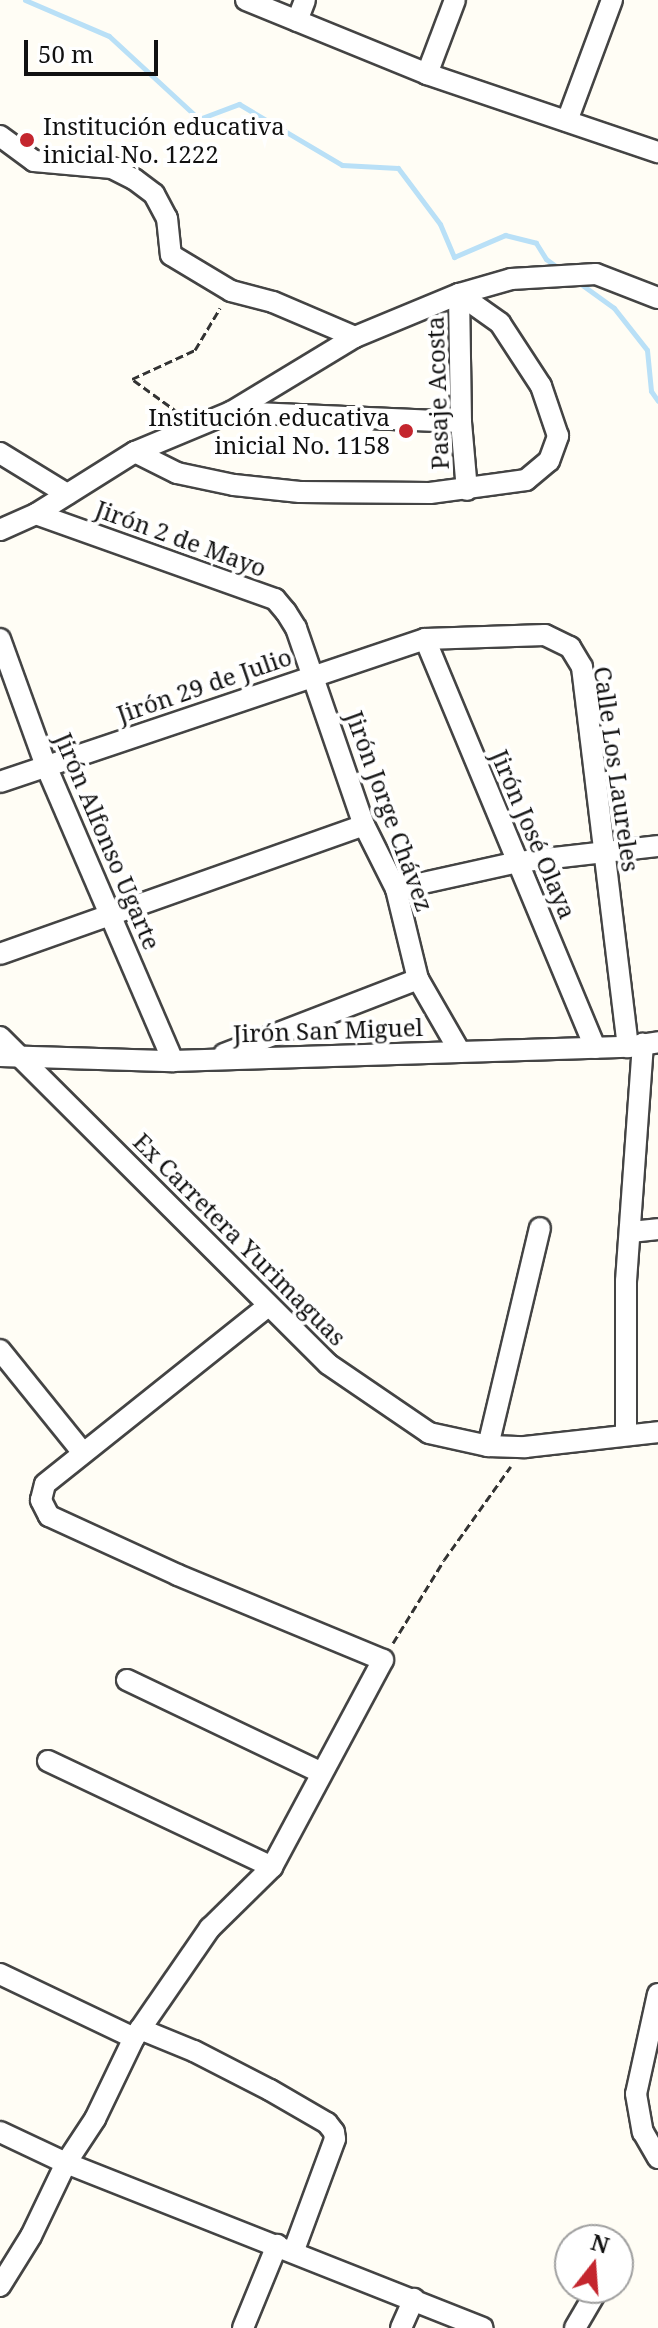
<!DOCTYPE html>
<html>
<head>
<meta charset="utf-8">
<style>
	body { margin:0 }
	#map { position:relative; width:658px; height:2328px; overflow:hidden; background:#fffdf5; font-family:"Noto Serif",serif }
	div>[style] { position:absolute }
	.stream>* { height:5px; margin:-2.5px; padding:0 2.5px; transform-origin:2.5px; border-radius:2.5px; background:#b9e0f7 }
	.path>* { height:3px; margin-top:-1.5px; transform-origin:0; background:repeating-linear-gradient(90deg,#333 0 8px,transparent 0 12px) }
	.roads { filter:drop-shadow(2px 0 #444) drop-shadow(-2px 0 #444) drop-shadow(0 2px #444) drop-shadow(0 -2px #444) }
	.minor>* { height:20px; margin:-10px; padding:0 10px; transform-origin:10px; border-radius:10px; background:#fff }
	.dots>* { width:22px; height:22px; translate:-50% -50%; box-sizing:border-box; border:4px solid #fff; border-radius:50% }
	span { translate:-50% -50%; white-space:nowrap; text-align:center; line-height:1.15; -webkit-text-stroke:8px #fff; paint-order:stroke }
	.poi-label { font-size:24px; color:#111 }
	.left { translate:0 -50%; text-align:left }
	.right { translate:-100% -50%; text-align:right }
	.street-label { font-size:24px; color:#111 }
	.north { position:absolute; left:554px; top:2224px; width:80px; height:80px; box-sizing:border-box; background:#fff; border:2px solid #a0a0a0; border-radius:50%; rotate:17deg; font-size:22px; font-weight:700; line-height:32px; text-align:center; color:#111 }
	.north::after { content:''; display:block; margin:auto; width:28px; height:36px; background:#c4262e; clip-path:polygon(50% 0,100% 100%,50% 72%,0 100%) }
	.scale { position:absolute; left:24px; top:40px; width:134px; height:36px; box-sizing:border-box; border:4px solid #111; border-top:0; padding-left:10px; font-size:24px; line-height:28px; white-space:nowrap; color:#111; -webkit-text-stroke:6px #fff; paint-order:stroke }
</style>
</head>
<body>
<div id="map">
	<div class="stream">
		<i style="left:25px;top:0;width:91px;rotate:23.2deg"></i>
		<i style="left:109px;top:36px;width:122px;rotate:42.7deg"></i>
		<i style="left:199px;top:119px;width:43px;rotate:-20.6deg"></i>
		<i style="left:239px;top:104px;width:120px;rotate:30.6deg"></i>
		<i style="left:342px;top:165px;width:56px;rotate:3.1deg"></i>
		<i style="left:398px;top:168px;width:70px;rotate:53.1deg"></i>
		<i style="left:440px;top:224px;width:36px;rotate:67deg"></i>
		<i style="left:454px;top:257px;width:56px;rotate:-23.3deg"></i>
		<i style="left:505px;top:235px;width:32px;rotate:14deg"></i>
		<i style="left:536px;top:243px;width:19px;rotate:58deg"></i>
		<i style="left:546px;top:259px;width:17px;rotate:36deg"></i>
		<i style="left:578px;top:282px;width:44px;rotate:35.8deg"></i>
		<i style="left:614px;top:308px;width:53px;rotate:51.8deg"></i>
		<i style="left:647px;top:350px;width:41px;rotate:84.4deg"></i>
		<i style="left:651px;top:391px;width:12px;rotate:55deg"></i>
	</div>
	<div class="path">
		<i style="left:179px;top:413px;width:58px;rotate:-144.1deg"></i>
		<i style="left:132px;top:379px;width:69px;rotate:-24.7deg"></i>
		<i style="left:195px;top:350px;width:49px;rotate:-59.2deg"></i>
		<i style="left:393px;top:1643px;width:97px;rotate:-58.4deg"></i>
		<i style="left:444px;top:1560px;width:115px;rotate:-54.5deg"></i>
	</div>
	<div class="roads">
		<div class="minor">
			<i style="left:246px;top:0;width:196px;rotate:22.2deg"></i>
			<i style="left:427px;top:74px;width:244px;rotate:18.7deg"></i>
			<i style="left:297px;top:21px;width:22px;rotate:-69deg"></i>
			<i style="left:427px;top:74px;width:79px;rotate:-69.3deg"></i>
			<i style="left:567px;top:121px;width:129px;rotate:-69.6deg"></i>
			<i style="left:0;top:136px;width:42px;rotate:36.3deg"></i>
			<i style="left:34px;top:161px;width:78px;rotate:5.1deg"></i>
			<i style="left:112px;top:168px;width:25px;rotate:27deg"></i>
			<i style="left:134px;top:179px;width:25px;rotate:37deg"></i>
			<i style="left:154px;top:194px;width:27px;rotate:62deg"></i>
			<i style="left:167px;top:218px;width:37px;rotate:84deg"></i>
			<i style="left:171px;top:255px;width:70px;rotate:31deg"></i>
			<i style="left:231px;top:291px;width:43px;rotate:14.7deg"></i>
			<i style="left:273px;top:302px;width:89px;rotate:23.1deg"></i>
			<i style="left:459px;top:294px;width:128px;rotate:89.1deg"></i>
			<i style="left:461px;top:422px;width:68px;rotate:85deg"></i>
			<i style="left:231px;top:412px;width:230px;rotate:2.5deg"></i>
			<i style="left:135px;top:452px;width:47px;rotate:26.6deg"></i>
			<i style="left:177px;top:473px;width:58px;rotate:11.9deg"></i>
			<i style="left:234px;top:485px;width:66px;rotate:6.1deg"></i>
			<i style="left:300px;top:492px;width:130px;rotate:0.4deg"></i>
			<i style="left:430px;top:493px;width:97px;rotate:-7.7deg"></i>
			<i style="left:526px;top:480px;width:30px;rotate:-40deg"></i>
			<i style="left:549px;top:461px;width:27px;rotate:-70deg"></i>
			<i style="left:558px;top:436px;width:53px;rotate:-108.8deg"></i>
			<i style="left:541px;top:386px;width:75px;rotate:-123.1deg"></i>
			<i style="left:500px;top:323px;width:50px;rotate:-144.7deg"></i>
			<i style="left:0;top:453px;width:79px;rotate:31.5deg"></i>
			<i style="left:36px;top:514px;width:254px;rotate:19.6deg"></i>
			<i style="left:275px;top:599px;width:17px;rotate:50deg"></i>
			<i style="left:286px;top:612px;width:19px;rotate:58deg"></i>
			<i style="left:296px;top:628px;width:208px;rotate:71deg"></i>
			<i style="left:364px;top:825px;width:72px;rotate:63.4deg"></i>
			<i style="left:396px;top:889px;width:93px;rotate:76.3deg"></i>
			<i style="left:418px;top:979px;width:84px;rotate:60.1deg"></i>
			<i style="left:0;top:530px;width:39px;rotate:-24deg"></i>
			<i style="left:36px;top:514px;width:117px;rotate:-32.1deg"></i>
			<i style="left:135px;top:452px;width:104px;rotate:-22.6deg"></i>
			<i style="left:231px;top:412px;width:145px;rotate:-31.2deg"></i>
			<i style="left:355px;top:337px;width:113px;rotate:-22.5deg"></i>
			<i style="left:459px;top:294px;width:54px;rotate:-16.1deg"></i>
			<i style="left:511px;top:279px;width:85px;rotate:-3.4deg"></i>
			<i style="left:596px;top:274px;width:66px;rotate:21.2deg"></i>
			<i style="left:0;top:639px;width:135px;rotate:70.1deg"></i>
			<i style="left:46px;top:766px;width:321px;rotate:66.7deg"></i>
			<i style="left:425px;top:639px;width:443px;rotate:67.4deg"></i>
			<i style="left:0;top:782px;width:448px;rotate:-18.6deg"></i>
			<i style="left:425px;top:639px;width:120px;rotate:-1.9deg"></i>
			<i style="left:545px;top:635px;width:28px;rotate:26deg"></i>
			<i style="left:570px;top:647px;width:23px;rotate:59deg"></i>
			<i style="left:582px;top:667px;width:383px;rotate:83.1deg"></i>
			<i style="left:396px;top:889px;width:125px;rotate:-12.5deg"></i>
			<i style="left:518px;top:862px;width:141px;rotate:-6.5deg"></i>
			<i style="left:0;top:954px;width:386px;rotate:-19.5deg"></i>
			<i style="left:0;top:1037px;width:463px;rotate:44.9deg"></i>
			<i style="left:328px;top:1364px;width:122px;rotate:34.3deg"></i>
			<i style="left:429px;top:1433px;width:60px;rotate:12.4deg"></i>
			<i style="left:488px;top:1446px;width:37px;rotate:2deg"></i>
			<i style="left:525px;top:1447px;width:134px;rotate:-6.4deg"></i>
			<i style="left:224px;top:1054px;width:208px;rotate:-21.1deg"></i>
			<i style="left:0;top:1056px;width:173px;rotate:1.7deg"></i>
			<i style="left:173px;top:1061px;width:455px;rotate:-1.8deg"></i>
			<i style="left:628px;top:1047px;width:30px;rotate:-9deg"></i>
			<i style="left:631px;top:1232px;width:27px;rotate:-6deg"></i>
			<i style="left:0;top:1350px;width:132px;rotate:51.1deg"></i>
			<i style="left:626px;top:1435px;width:154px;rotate:-90deg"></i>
			<i style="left:626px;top:1281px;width:238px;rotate:-85.9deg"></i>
			<i style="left:488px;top:1446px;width:224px;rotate:-76.6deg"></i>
			<i style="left:127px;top:1680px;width:214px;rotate:25.5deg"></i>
			<i style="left:48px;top:1761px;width:248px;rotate:25.3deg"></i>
			<i style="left:0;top:1974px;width:148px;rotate:25.5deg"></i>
			<i style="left:658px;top:1994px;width:102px;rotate:102.4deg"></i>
			<i style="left:636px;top:2094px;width:39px;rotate:80deg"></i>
			<i style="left:643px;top:2132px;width:30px;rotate:60deg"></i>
			<i style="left:140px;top:2029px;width:58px;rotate:22.2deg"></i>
			<i style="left:194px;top:2051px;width:85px;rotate:27.2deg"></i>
			<i style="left:270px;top:2090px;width:66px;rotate:30.1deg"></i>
			<i style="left:327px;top:2123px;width:11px;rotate:52deg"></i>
			<i style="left:334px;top:2132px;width:7px;rotate:82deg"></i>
			<i style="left:335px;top:2139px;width:118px;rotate:110.3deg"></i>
			<i style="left:0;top:2132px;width:73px;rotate:25.2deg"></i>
			<i style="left:66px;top:2163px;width:448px;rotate:21.6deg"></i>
			<i style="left:0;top:2286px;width:59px;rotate:-58.2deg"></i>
			<i style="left:31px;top:2236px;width:81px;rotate:-64.4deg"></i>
			<i style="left:66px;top:2163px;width:53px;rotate:-56.6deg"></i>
			<i style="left:95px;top:2119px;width:90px;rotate:-64.3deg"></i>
			<i style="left:134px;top:2038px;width:134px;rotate:-55.4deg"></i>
			<i style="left:210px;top:1928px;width:87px;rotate:-44.5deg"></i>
			<i style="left:272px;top:1867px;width:235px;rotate:-61.8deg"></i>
			<i style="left:383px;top:1660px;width:222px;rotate:-157.5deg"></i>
			<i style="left:178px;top:1575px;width:142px;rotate:-155.4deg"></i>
			<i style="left:49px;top:1516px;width:18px;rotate:-117deg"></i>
			<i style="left:41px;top:1500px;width:16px;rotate:-76deg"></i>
			<i style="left:45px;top:1484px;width:284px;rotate:-38.6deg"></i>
			<i style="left:243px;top:2328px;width:90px;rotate:-67.7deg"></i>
			<i style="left:401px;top:2328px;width:32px;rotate:-66deg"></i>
			<i style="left:575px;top:2328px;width:42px;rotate:-59.7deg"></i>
		</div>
	</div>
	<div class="dots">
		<i style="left:27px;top:140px;background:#c4262e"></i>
		<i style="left:406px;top:431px;background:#c4262e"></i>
	</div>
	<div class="poi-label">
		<span class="left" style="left:43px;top:140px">Institución educativa<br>inicial No. 1222</span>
		<span class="right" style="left:390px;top:431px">Institución educativa<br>inicial No. 1158</span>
	</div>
	<div class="street-label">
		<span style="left:437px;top:393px;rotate:-92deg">Pasaje Acosta</span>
		<span style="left:181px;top:538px;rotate:20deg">Jirón 2 de Mayo</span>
		<span style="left:204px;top:685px;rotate:-19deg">Jirón 29 de Julio</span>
		<span style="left:617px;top:769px;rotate:82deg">Calle Los Laureles</span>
		<span style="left:390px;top:811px;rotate:70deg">Jirón Jorge Chávez</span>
		<span style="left:534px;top:834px;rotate:67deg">Jirón José Olaya</span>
		<span style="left:108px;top:841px;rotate:67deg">Jirón Alfonso Ugarte</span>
		<span style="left:328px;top:1030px;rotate:-2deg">Jirón San Miguel</span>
		<span style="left:240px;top:1239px;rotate:45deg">Ex Carretera Yurimaguas</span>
	</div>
	<div class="north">N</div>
	<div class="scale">50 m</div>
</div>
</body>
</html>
